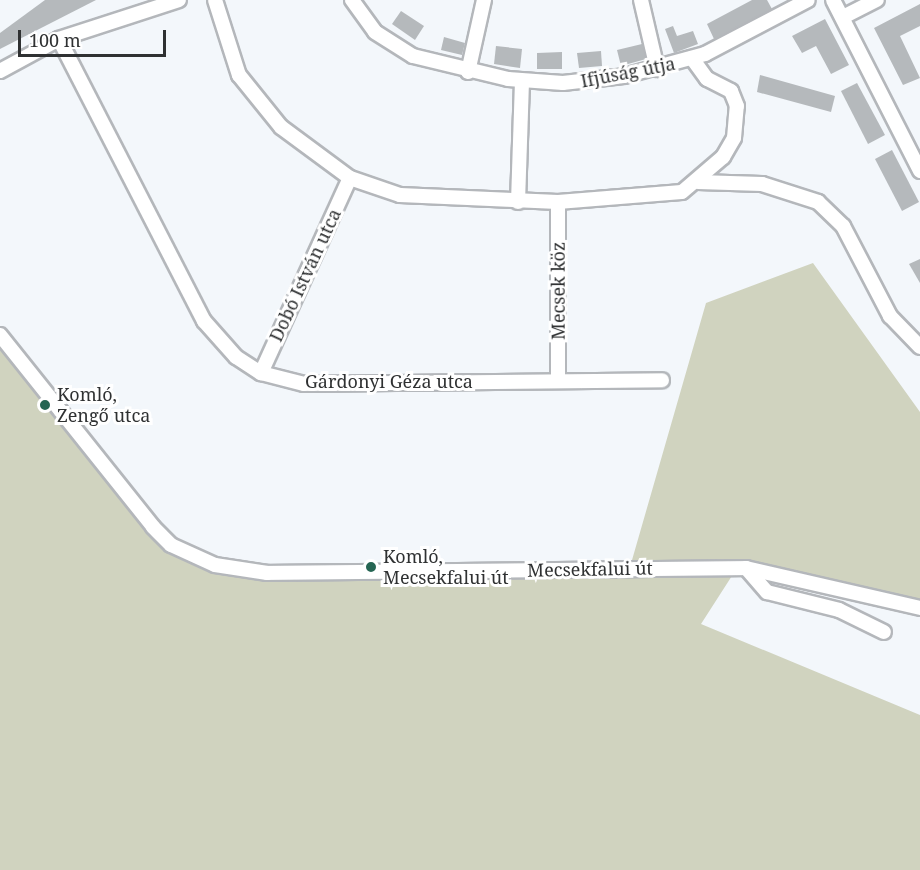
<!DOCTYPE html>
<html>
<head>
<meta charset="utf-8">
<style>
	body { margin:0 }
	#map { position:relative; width:920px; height:870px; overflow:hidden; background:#f3f7fb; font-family:"Noto Serif",serif }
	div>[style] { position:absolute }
	.green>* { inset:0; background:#d0d3bf }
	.building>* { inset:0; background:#b5b9bc }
	.roads { filter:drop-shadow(2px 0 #b4b7bb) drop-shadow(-2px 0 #b4b7bb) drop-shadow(0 2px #b4b7bb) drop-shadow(0 -2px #b4b7bb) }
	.minor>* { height:14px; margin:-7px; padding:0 7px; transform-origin:7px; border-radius:7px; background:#fff }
	.dots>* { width:16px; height:16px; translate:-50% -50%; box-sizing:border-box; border:3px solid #fff; border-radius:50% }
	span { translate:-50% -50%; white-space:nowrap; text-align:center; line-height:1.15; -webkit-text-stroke:6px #fff; paint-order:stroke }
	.street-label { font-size:18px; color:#2f3132 }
	.poi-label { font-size:18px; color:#2f3132 }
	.left { translate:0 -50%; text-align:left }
	.scale { position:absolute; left:18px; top:30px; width:148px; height:27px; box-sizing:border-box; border:3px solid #2f3132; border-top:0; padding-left:8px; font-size:18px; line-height:21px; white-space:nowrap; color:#2f3132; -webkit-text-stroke:4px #fff; paint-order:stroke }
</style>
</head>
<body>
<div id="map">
	<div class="green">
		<i style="clip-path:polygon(813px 263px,920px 412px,920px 608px,737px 568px,701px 624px,920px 715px,920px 870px,0 870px,0 335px,171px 545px,236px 570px,630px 567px,706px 303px)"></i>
	</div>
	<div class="building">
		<i style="clip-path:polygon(45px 0,96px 0,0 49px,0 33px)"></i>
		<i style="clip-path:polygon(752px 0,767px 0,772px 9px,714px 39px,707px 24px)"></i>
		<i style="clip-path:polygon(920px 4px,920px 26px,900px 36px,920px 78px,903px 85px,874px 28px)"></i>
		<i style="clip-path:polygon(401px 11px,424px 26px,415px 40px,392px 24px)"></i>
		<i style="clip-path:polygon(825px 19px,849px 65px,831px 74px,816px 46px,802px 53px,792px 36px)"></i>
		<i style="clip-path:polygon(673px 26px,677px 36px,693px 31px,698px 44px,674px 53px,665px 29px)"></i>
		<i style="clip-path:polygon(444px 37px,465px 43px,462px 55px,441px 50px)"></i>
		<i style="clip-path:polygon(642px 44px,646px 59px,621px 66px,617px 50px)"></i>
		<i style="clip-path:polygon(496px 46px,522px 49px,520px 68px,494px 64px)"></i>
		<i style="clip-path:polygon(601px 51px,602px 66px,579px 68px,577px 53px)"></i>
		<i style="clip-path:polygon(562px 52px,562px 69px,537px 69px,537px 53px)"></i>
		<i style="clip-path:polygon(760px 75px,835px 96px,831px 112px,757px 92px)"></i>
		<i style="clip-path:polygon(857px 83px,885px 135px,868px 144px,841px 91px)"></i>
		<i style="clip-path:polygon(892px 150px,919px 202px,902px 211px,875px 159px)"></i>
		<i style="clip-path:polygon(920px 259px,920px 283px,909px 264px)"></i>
	</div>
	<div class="roads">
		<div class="minor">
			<i style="left:215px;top:0;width:79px;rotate:72.3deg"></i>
			<i style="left:239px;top:75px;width:67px;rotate:51.1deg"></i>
			<i style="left:281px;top:127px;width:86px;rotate:36.5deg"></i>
			<i style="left:350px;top:178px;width:53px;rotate:18.8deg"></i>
			<i style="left:400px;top:195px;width:158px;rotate:2.5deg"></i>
			<i style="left:558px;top:202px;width:124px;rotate:-4.6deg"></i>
			<i style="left:682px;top:192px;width:54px;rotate:-40.5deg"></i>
			<i style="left:723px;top:157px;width:22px;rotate:-60deg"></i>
			<i style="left:734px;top:138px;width:32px;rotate:-85deg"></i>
			<i style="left:737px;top:106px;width:16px;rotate:-112deg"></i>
			<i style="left:731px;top:91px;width:27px;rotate:-153deg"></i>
			<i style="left:707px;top:79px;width:26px;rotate:-126deg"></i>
			<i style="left:352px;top:0;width:39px;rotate:54deg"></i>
			<i style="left:375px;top:32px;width:45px;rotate:32.3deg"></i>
			<i style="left:413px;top:56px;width:98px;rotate:13.6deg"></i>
			<i style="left:508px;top:79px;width:55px;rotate:4.2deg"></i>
			<i style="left:563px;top:83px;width:61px;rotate:-6.5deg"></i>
			<i style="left:624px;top:76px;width:84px;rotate:-15.2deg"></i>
			<i style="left:705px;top:54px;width:116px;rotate:-27.7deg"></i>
			<i style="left:641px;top:0;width:71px;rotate:76.9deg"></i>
			<i style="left:833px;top:0;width:192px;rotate:63deg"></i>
			<i style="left:843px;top:17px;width:38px;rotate:-27deg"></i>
			<i style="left:59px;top:39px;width:317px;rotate:62.8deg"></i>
			<i style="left:204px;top:321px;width:48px;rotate:48.4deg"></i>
			<i style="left:236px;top:357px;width:30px;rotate:33deg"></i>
			<i style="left:261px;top:373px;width:44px;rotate:14.3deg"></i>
			<i style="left:304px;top:384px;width:358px;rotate:-0.6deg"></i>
			<i style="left:0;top:71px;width:67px;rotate:-28.5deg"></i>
			<i style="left:59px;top:39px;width:126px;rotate:-18deg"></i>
			<i style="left:468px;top:72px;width:74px;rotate:-77.5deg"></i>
			<i style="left:698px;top:182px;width:64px;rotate:1.8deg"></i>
			<i style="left:762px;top:184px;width:59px;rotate:17.8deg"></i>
			<i style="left:818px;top:202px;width:35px;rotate:44deg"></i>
			<i style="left:843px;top:226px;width:102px;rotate:62.4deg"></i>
			<i style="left:890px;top:316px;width:43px;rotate:45.9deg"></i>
			<i style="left:518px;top:202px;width:121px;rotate:-88.1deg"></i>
			<i style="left:558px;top:202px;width:177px;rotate:90deg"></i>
			<i style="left:0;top:335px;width:246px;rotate:51.4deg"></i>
			<i style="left:153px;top:527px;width:25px;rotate:45deg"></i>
			<i style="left:171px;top:545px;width:48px;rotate:24.4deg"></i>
			<i style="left:215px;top:565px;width:53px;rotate:8.7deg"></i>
			<i style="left:267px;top:573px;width:479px;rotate:-0.6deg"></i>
			<i style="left:746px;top:568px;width:179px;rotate:12.9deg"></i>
			<i style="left:261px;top:373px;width:214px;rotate:-65.5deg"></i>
			<i style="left:746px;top:568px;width:32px;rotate:49deg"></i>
			<i style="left:767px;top:592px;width:74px;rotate:14deg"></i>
			<i style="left:839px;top:610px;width:50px;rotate:26.1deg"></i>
		</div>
	</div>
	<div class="dots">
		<i style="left:45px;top:405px;background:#256553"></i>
		<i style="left:371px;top:567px;background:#256553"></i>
	</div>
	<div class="street-label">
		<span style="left:628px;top:72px;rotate:-11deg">Ifjúság útja</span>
		<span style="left:305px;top:275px;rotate:-65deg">Dobó István utca</span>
		<span style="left:558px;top:291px;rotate:-90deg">Mecsek köz</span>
		<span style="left:389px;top:381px">Gárdonyi Géza utca</span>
		<span style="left:590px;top:569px;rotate:-1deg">Mecsekfalui út</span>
	</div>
	<div class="poi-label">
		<span class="left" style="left:57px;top:405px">Komló,<br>Zengő utca</span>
		<span class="left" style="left:383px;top:567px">Komló,<br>Mecsekfalui út</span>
	</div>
	<div class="scale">100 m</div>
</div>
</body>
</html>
